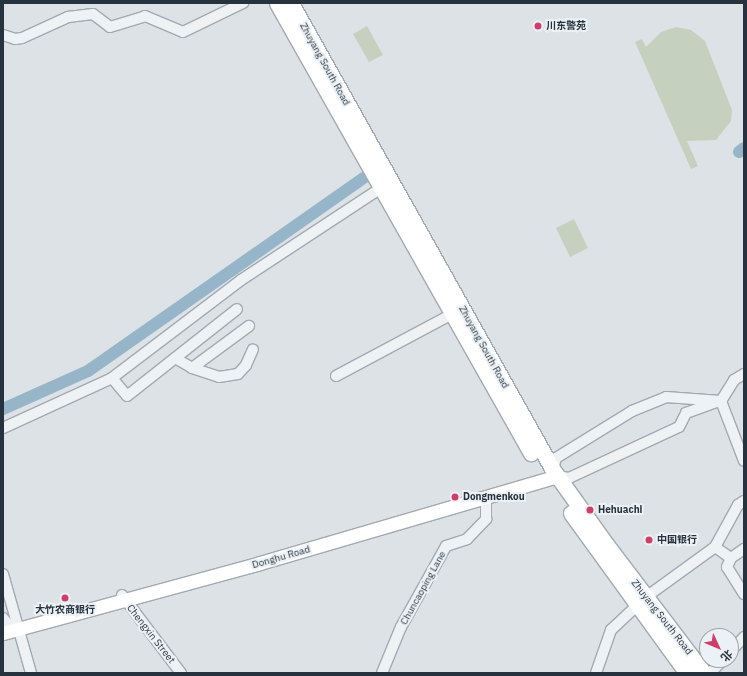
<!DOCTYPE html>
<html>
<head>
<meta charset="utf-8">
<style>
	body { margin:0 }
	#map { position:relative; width:747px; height:676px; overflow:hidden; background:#dde2e7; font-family:"IBM Plex Sans","Noto Sans SC",sans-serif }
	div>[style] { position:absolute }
	.green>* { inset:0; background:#c5d1be }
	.river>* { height:12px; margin:-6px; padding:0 6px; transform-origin:6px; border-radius:6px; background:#97b5c8 }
	.roads { filter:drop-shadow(1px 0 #a2aab1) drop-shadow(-1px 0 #a2aab1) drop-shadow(0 1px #a2aab1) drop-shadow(0 -1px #a2aab1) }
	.minor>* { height:10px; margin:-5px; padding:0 5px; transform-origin:5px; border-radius:5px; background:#eff2f5 }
	.major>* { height:13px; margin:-6.5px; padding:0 6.5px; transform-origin:6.5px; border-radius:6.5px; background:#fff }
	.highway>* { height:15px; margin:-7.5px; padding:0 7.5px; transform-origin:7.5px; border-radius:7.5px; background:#fff }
	.dots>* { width:11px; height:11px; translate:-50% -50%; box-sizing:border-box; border:2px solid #ecf1f5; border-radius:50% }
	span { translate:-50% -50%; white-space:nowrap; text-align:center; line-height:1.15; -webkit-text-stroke:4px #ecf1f5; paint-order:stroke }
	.poi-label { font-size:10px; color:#26323d; font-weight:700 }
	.left { translate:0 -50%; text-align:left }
	.street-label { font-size:10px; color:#26323d }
	.frame { position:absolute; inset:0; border:4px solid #26323d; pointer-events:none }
	.north { position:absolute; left:699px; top:628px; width:40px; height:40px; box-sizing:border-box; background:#ecf1f5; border:1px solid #9da5ab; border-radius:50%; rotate:134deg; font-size:11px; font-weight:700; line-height:16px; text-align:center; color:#26323d }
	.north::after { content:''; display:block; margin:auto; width:14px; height:18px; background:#cf3e68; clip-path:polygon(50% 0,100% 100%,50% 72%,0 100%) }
</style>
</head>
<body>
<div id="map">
	<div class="green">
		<i style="clip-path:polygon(367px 26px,383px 55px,369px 62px,353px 34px)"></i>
		<i style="clip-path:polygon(676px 27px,691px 30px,705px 41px,732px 110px,731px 121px,716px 140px,687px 141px,698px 166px,691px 169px,635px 42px,642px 39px,646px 47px,661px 32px)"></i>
		<i style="clip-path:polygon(574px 219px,588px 248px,570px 257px,556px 228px)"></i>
	</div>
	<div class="river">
		<i style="left:739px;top:152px;width:6px;rotate:-39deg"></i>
		<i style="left:3px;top:409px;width:93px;rotate:-24.1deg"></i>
		<i style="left:88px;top:371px;width:337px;rotate:-35deg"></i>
	</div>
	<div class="roads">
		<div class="minor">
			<i style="left:3px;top:35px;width:13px;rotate:18deg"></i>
			<i style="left:15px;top:39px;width:7px;rotate:-8deg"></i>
			<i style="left:22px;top:38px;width:51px;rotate:-24.5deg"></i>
			<i style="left:68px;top:17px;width:25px;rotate:-7deg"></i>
			<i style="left:93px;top:14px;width:21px;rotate:37deg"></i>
			<i style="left:110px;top:27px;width:37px;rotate:-17deg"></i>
			<i style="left:145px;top:16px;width:41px;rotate:22.8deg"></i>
			<i style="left:183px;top:32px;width:67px;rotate:-25.8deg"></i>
			<i style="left:175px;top:358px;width:20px;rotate:30deg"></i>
			<i style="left:192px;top:368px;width:28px;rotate:18deg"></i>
			<i style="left:219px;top:377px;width:19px;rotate:-9deg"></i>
			<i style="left:238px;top:374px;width:12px;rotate:-48deg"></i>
			<i style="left:246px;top:365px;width:17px;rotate:-66deg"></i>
			<i style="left:192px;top:368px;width:71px;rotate:-36.4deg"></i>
			<i style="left:336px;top:376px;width:132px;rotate:-28.1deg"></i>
			<i style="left:112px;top:378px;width:23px;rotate:50deg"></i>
			<i style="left:127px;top:396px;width:140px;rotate:-38.3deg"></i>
			<i style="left:721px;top:401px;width:64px;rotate:69deg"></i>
			<i style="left:721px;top:401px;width:25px;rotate:-58deg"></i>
			<i style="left:734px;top:380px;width:12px;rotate:-31deg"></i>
			<i style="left:3px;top:428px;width:120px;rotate:-24.6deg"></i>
			<i style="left:112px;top:378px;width:162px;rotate:-37.2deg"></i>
			<i style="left:241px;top:280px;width:168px;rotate:-33.3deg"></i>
			<i style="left:553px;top:470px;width:12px;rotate:-76deg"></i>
			<i style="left:556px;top:458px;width:89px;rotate:-31.7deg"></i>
			<i style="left:632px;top:411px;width:37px;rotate:-22deg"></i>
			<i style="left:666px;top:397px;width:55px;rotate:4.2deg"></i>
			<i style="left:557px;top:476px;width:12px;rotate:9deg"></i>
			<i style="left:569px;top:478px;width:121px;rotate:-24.9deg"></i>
			<i style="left:679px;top:427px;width:16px;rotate:-63deg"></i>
			<i style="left:686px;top:413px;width:33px;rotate:-20deg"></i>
			<i style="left:715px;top:547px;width:48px;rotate:-61.3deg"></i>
			<i style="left:738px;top:505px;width:7px;rotate:-34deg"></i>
			<i style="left:731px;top:558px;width:10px;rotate:114deg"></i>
			<i style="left:727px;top:567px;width:32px;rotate:58deg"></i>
			<i style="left:3px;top:574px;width:103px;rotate:74.2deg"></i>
			<i style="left:122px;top:595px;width:98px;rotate:52.9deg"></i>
			<i style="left:3px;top:618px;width:9px;rotate:49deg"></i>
			<i style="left:731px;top:651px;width:19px;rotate:-47deg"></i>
			<i style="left:382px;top:673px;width:50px;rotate:-67.6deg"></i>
			<i style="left:401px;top:627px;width:93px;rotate:-60.9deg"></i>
			<i style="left:446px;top:546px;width:22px;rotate:-18deg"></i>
			<i style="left:467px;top:539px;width:28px;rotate:-46deg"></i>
			<i style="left:486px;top:519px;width:20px;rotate:-90deg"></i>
			<i style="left:596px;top:673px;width:46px;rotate:-70.8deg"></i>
			<i style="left:611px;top:630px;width:48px;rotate:-43.3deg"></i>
			<i style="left:646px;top:597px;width:85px;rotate:-35.9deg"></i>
			<i style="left:715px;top:547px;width:19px;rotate:35deg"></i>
			<i style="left:731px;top:558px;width:16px;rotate:-35deg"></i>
			<i style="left:710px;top:673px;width:18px;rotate:-45deg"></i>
		</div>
		<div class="major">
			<i style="left:3px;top:633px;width:266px;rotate:-15.2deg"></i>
			<i style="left:260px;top:563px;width:309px;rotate:-16.3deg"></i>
		</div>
		<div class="highway">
			<i style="left:277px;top:3px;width:517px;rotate:60.56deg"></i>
			<i style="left:291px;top:3px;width:535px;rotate:60.71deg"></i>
			<i style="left:553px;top:470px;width:91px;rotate:54.4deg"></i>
			<i style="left:606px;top:544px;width:162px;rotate:52.8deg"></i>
			<i style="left:571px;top:513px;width:198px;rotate:54.1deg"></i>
		</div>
	</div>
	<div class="dots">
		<i style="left:538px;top:26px;background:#cf3e68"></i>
		<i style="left:455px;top:497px;background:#cf3e68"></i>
		<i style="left:590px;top:510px;background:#cf3e68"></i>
		<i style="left:649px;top:540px;background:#cf3e68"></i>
		<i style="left:65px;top:598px;background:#cf3e68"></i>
	</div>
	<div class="poi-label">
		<span class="left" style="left:546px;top:26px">川东警苑</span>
		<span class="left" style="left:463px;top:497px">Dongmenkou</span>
		<span class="left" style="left:598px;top:510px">Hehuachi</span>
		<span class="left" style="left:657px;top:540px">中国银行</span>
		<span style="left:65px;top:610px">大竹农商银行</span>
	</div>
	<div class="street-label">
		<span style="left:325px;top:64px;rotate:61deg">Zhuyang South Road</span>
		<span style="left:484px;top:347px;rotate:61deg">Zhuyang South Road</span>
		<span style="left:281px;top:557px;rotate:-16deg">Donghu Road</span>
		<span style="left:423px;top:588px;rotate:-61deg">Chuncaoping Lane</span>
		<span style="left:662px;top:617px;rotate:52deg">Zhuyang South Road</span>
		<span style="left:151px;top:634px;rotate:52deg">Chengxin Street</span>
	</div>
	<div class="frame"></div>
	<div class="north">北</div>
</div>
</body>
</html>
